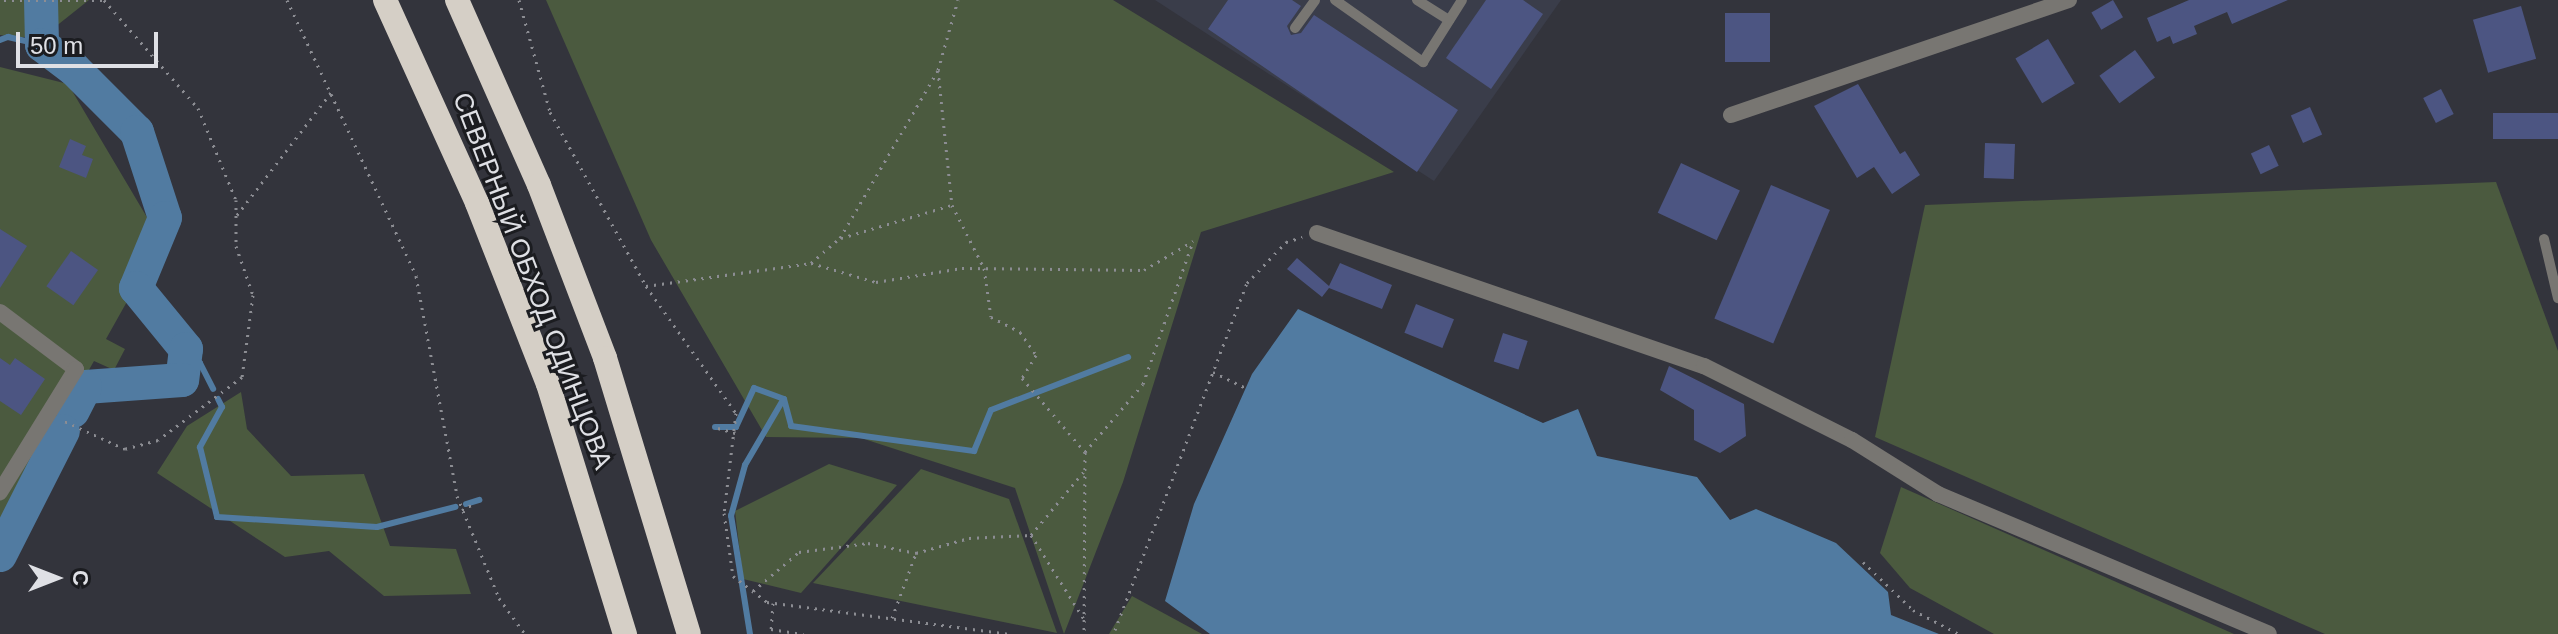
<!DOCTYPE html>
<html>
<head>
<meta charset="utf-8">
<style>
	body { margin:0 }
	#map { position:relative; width:2558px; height:634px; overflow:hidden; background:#33343c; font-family:Helvetica,sans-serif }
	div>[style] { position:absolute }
	.built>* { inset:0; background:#3a3d4a }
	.green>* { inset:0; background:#4b5a3f }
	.water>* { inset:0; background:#517ba1 }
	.stream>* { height:6px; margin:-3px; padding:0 3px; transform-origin:3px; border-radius:3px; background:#517ba1 }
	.river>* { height:34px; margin:-17px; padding:0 17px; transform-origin:17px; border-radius:17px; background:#517ba1 }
	.building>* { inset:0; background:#4c5582; transform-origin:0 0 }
	.path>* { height:3px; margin-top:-1.5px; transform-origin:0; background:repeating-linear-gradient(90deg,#8c8d93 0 2px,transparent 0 8px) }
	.lane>* { height:10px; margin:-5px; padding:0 5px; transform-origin:5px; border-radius:5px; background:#787672 }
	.street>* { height:16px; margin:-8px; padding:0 8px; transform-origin:8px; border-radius:8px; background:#787672 }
	.highway>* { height:24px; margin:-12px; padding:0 12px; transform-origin:12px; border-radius:12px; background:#d5cfc6 }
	span { translate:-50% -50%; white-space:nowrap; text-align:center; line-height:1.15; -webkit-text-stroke:6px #1b1c20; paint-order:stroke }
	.street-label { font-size:26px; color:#dfe0e5 }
	.north { position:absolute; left:16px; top:538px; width:80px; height:80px; -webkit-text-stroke:6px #1b1c20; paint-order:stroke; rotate:90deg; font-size:22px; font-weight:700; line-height:32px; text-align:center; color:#dfe0e5 }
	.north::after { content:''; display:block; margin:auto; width:28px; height:36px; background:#dfe0e5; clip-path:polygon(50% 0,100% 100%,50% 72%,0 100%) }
	.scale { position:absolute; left:16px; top:32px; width:142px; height:36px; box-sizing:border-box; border:4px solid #dfe0e5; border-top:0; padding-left:10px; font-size:24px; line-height:28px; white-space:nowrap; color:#dfe0e5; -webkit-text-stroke:6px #1b1c20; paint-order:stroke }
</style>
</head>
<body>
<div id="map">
	<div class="built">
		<div style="clip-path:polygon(1155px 0,1561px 0,1434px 181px)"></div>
	</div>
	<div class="green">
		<div style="clip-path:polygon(0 0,89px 0,50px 31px,20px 38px,0 35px)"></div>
		<div style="clip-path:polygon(546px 0,1113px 0,1394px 172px,1201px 232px,1123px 482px,1064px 634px,1015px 488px,861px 438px,766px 437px,651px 240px)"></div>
		<div style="clip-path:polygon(0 67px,68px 84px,161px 241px,106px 339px,125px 349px,114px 370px,94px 361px,0 527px)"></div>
		<div style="clip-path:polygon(2496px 182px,2558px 351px,2558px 634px,2325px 634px,1875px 437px,1925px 205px)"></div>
		<div style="clip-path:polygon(241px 392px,247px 429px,291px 476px,364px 474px,390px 546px,456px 549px,471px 594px,384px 596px,329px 551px,285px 557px,157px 473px,187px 426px)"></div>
		<div style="clip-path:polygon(829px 464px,897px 485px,801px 593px,743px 579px,735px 511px)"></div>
		<div style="clip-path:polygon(921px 469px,1009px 499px,1057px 633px,813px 583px)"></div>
		<div style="clip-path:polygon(1901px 487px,2234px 634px,1994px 634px,1910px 588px,1880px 553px)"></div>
		<div style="clip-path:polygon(1132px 596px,1202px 634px,1109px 634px)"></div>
	</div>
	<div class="water">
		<div style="clip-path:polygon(1298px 309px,1543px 423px,1578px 409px,1597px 456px,1697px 477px,1730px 520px,1756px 509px,1836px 543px,1888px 592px,1891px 615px,1939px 634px,1210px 634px,1165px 601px,1194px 504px,1252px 374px)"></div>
	</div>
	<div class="stream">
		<div style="left:0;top:40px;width:9px;rotate:-21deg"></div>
		<div style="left:8px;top:37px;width:35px;rotate:13deg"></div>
		<div style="left:184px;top:362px;width:16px;rotate:4deg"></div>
		<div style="left:200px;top:363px;width:29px;rotate:63deg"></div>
		<div style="left:218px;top:399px;width:9px;rotate:63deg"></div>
		<div style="left:222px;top:407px;width:46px;rotate:118.8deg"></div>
		<div style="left:200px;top:447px;width:72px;rotate:76.3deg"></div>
		<div style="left:217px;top:517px;width:160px;rotate:3.6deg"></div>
		<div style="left:377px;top:527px;width:81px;rotate:-14.4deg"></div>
		<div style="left:715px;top:427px;width:21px"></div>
		<div style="left:736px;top:427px;width:43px;rotate:-65.2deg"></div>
		<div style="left:754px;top:388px;width:32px;rotate:20deg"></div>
		<div style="left:784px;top:399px;width:28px;rotate:75deg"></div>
		<div style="left:791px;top:426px;width:185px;rotate:7.8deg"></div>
		<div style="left:974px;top:451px;width:44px;rotate:-67.5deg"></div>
		<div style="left:991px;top:410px;width:147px;rotate:-21.1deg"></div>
		<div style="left:466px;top:504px;width:14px;rotate:-17deg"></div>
		<div style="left:750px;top:634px;width:120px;rotate:-99.1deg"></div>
		<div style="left:731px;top:516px;width:53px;rotate:-74.6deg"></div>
		<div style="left:745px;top:465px;width:75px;rotate:-59.7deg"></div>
	</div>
	<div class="river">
		<div style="left:41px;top:0;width:45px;rotate:88.7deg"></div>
		<div style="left:42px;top:45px;width:40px;rotate:37deg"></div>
		<div style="left:74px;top:69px;width:89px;rotate:45deg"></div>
		<div style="left:137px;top:132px;width:90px;rotate:72deg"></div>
		<div style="left:165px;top:218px;width:76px;rotate:112.5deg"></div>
		<div style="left:136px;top:288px;width:79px;rotate:50.7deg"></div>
		<div style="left:186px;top:349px;width:31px;rotate:97deg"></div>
		<div style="left:182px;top:380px;width:97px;rotate:175.9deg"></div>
		<div style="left:85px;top:387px;width:27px;rotate:117deg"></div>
		<div style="left:0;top:555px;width:139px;rotate:-63.1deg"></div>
	</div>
	<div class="building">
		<div style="clip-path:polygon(1228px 0,1292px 0,1301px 6px,1287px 26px,1291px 35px,1301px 33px,1314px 15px,1458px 110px,1417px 172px,1208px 29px)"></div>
		<div style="clip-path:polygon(1486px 0,1523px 0,1543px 14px,1491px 89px,1446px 58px)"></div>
		<div style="left:2113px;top:0;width:20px;height:25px;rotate:60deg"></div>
		<div style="clip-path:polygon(2189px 0,2288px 0,2232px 24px,2227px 12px,2194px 26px,2197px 34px,2173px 44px,2170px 36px,2157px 42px,2147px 18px)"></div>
		<div style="left:2521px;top:6px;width:55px;height:50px;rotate:74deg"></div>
		<div style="left:1725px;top:13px;width:45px;height:49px"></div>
		<div style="left:2048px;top:39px;width:52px;height:38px;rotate:59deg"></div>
		<div style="left:2135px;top:50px;width:34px;height:44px;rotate:54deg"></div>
		<div style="clip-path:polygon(1858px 84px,1900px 154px,1905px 151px,1920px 175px,1892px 194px,1874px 167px,1857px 178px,1814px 106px)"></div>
		<div style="left:2441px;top:89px;width:28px;height:20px;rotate:63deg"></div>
		<div style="left:2310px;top:107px;width:30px;height:21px;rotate:66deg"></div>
		<div style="left:2558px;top:113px;width:26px;height:65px;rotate:90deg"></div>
		<div style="clip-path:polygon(70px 139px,86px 146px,82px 155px,93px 159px,86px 178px,59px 167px)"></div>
		<div style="left:1985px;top:143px;width:30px;height:35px;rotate:2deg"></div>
		<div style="left:2269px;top:145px;width:23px;height:20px;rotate:65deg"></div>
		<div style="left:1681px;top:163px;width:65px;height:55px;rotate:25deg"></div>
		<div style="left:1771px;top:185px;width:64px;height:145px;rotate:23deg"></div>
		<div style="clip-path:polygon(0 229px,27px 246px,0 288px)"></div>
		<div style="left:71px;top:251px;width:33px;height:43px;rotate:35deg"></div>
		<div style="clip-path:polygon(1297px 258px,1329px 286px,1340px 263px,1392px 285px,1382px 309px,1329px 288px,1322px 297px,1287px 269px)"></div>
		<div style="left:1416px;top:304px;width:41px;height:31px;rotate:22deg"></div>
		<div style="left:1503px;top:333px;width:26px;height:30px;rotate:18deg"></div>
		<div style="clip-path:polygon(0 358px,10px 365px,15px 358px,45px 379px,21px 415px,0 401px)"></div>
		<div style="clip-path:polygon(1669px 366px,1744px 404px,1746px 436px,1720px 453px,1694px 440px,1694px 410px,1660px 390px)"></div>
	</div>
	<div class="path">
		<div style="left:4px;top:0;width:100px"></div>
		<div style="left:104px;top:0;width:143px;rotate:49deg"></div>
		<div style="left:198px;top:108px;width:100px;rotate:67.6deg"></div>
		<div style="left:236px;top:200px;width:46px;rotate:90deg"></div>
		<div style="left:236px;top:246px;width:52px;rotate:70.9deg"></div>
		<div style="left:253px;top:295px;width:83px;rotate:97.6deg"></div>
		<div style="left:242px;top:377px;width:105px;rotate:143.1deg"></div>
		<div style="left:158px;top:440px;width:34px;rotate:165deg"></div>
		<div style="left:125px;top:449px;width:67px;rotate:-155.3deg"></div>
		<div style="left:287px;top:0;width:305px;rotate:64.9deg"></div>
		<div style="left:416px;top:276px;width:224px;rotate:79.4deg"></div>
		<div style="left:457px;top:496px;width:110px;rotate:67.6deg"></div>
		<div style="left:499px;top:598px;width:44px;rotate:54.2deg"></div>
		<div style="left:519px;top:0;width:116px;rotate:74.5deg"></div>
		<div style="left:550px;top:112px;width:199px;rotate:61.1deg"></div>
		<div style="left:646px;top:286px;width:167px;rotate:-7.9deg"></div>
		<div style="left:811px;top:263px;width:68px;rotate:16.3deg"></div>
		<div style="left:876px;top:282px;width:87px;rotate:-9.2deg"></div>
		<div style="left:962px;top:268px;width:182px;rotate:0.6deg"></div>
		<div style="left:1144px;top:270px;width:57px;rotate:-30.6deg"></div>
		<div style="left:938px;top:70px;width:136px;rotate:84.1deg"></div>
		<div style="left:952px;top:205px;width:71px;rotate:63.1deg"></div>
		<div style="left:984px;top:268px;width:49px;rotate:81.9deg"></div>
		<div style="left:991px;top:317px;width:33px;rotate:27deg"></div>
		<div style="left:1020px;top:332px;width:28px;rotate:55deg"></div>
		<div style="left:1036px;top:355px;width:27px;rotate:121deg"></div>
		<div style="left:1022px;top:378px;width:97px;rotate:49.6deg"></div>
		<div style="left:1085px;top:452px;width:182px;rotate:90.3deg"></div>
		<div style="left:237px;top:215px;width:156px;rotate:-52.5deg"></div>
		<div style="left:841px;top:238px;width:116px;rotate:-16.6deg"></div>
		<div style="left:811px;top:263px;width:38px;rotate:-41deg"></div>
		<div style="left:840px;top:238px;width:194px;rotate:-59.7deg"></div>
		<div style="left:938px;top:70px;width:73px;rotate:-74.1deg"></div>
		<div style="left:646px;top:286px;width:156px;rotate:54.7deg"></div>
		<div style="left:736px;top:413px;width:101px;rotate:96.8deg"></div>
		<div style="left:724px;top:513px;width:64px;rotate:81.9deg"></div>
		<div style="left:733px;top:576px;width:43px;rotate:37.4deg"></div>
		<div style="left:767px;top:602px;width:245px;rotate:7.5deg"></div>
		<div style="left:1213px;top:372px;width:37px;rotate:26deg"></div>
		<div style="left:718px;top:428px;width:18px;rotate:16deg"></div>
		<div style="left:1085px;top:452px;width:89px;rotate:-49.5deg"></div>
		<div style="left:1143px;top:384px;width:151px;rotate:-70.7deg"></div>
		<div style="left:462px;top:510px;width:15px;rotate:-28deg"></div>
		<div style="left:1031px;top:535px;width:85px;rotate:-50.3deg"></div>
		<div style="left:1863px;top:562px;width:69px;rotate:43.8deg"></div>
		<div style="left:1913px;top:610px;width:52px;rotate:27.6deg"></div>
		<div style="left:753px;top:591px;width:60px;rotate:-40.3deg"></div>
		<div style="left:799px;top:552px;width:70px;rotate:-7.4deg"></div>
		<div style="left:868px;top:543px;width:49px;rotate:11.8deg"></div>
		<div style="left:773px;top:603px;width:26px;rotate:94deg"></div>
		<div style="left:771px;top:629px;width:33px;rotate:9deg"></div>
		<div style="left:892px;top:618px;width:69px;rotate:-69.7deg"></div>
		<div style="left:916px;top:553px;width:55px;rotate:-15.8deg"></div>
		<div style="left:969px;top:538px;width:62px;rotate:-2.8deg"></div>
		<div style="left:1031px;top:535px;width:99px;rotate:57.8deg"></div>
		<div style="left:1115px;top:630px;width:371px;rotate:-69.2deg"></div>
		<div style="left:1247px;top:283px;width:57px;rotate:-46.4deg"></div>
		<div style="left:1286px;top:242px;width:17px;rotate:-17deg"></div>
	</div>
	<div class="lane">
		<div style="left:1335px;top:0;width:108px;rotate:35.2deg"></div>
		<div style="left:1423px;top:62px;width:73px;rotate:-57.8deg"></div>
		<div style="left:1417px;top:0;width:38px;rotate:32deg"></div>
		<div style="left:1295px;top:28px;width:34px;rotate:-54deg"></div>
		<div style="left:2544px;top:239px;width:61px;rotate:76.7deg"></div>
	</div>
	<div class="street">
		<div style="left:1731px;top:115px;width:357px;rotate:-18.8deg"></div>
		<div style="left:1317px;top:233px;width:409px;rotate:19deg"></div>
		<div style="left:1704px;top:366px;width:165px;rotate:26.6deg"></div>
		<div style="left:1852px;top:440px;width:102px;rotate:32.1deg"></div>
		<div style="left:1938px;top:494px;width:359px;rotate:22.9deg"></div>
		<div style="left:0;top:312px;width:95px;rotate:36.9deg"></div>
		<div style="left:76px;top:369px;width:145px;rotate:121.7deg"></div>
	</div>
	<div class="highway">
		<div style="left:385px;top:0;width:223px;rotate:65.6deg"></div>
		<div style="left:477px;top:203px;width:194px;rotate:68.6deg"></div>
		<div style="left:548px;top:384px;width:262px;rotate:72.9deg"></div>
		<div style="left:457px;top:0;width:202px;rotate:66.1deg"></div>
		<div style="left:539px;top:185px;width:185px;rotate:69.1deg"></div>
		<div style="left:605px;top:358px;width:288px;rotate:73.1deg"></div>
	</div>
	<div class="street-label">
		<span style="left:532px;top:281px;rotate:69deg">СЕВЕРНЫЙ ОБХОД ОДИНЦОВА</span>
	</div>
	<div class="north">С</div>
	<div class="scale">50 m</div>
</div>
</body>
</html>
